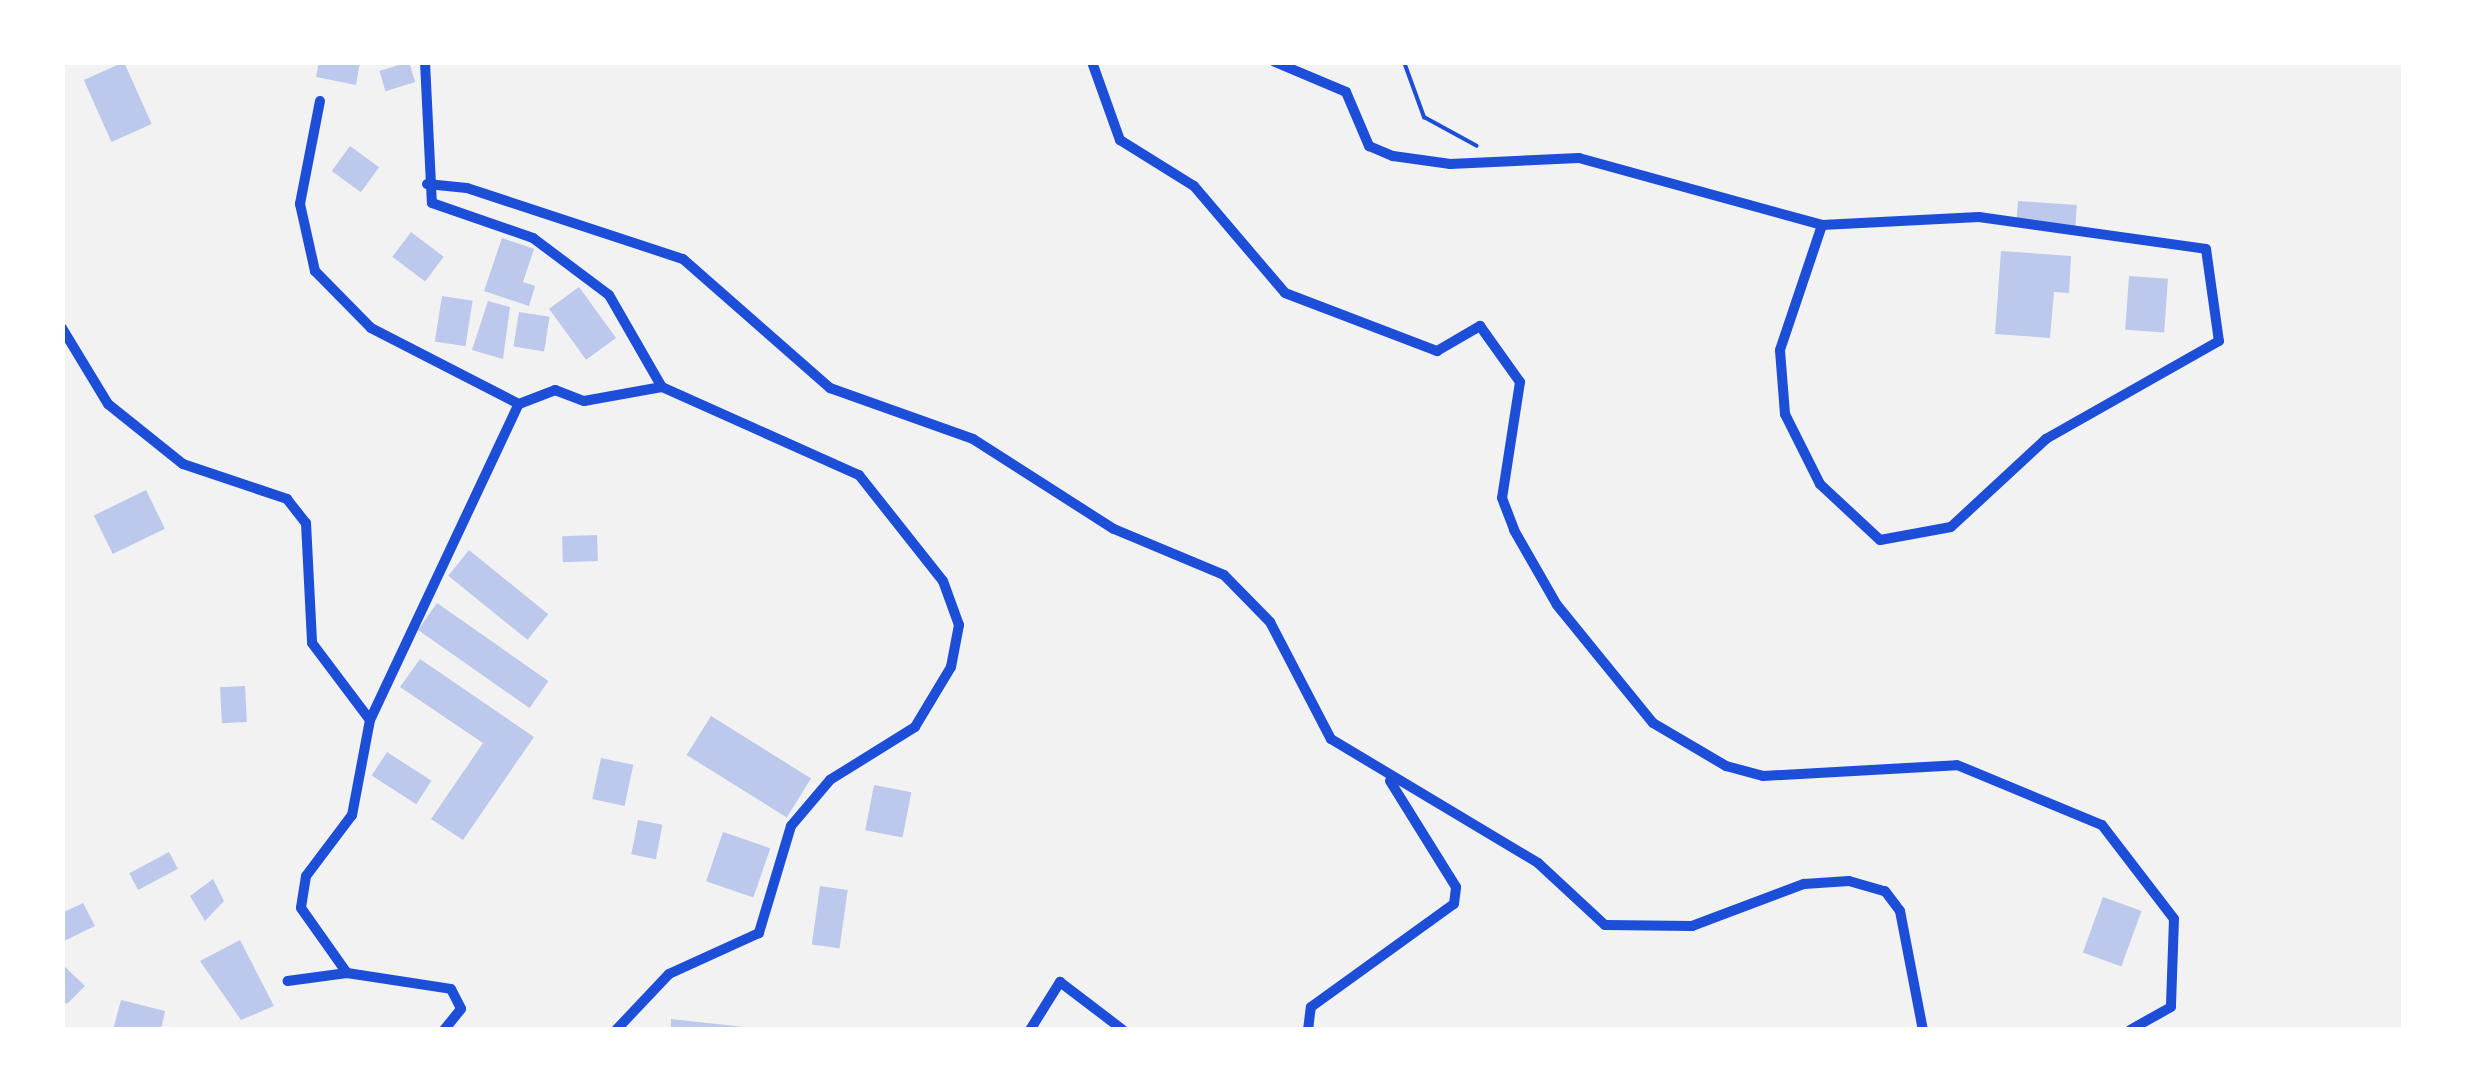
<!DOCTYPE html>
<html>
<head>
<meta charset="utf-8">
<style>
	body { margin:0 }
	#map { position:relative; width:2466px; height:1092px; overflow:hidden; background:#f2f2f2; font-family:Arial,sans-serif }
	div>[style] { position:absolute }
	.building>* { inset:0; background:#bdc9ec; transform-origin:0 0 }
	.path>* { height:4px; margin:-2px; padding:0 2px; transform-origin:2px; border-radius:2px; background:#1d4ed8 }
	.minor>* { height:10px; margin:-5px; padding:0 5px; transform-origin:5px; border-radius:5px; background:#1d4ed8 }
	span { translate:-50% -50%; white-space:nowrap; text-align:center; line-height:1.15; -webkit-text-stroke:8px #fff; paint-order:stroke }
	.frame { position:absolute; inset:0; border:65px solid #fff; pointer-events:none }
</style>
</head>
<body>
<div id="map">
	<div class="building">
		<div style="left:124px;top:62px;width:68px;height:44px;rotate:66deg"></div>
		<div style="clip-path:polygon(319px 62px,360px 62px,356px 85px,316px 77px)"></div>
		<div style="left:409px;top:62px;width:21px;height:31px;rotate:73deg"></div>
		<div style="left:350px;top:146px;width:36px;height:31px;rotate:36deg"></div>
		<div style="left:2018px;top:201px;width:59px;height:25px;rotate:4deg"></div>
		<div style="left:411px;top:232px;width:41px;height:31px;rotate:37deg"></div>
		<div style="clip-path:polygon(502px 238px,534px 249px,523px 282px,535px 286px,529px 306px,484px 291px)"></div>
		<div style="clip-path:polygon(2001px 251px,2071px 256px,2069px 293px,2054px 292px,2050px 338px,1995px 334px)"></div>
		<div style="left:2129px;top:276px;width:39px;height:54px;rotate:4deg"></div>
		<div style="left:579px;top:287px;width:63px;height:37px;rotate:54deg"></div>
		<div style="left:442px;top:296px;width:31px;height:46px;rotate:9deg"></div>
		<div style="clip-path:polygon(488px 301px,510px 307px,503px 359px,472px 350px)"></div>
		<div style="left:519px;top:312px;width:31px;height:35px;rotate:9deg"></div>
		<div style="left:146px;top:490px;width:43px;height:58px;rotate:64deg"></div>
		<div style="left:597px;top:535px;width:26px;height:35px;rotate:88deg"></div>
		<div style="left:469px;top:550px;width:102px;height:33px;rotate:39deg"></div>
		<div style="left:437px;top:603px;width:136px;height:33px;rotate:35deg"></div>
		<div style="clip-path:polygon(420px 659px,534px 737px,463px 840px,431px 819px,483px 743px,400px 687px)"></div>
		<div style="left:245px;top:686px;width:36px;height:25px;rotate:87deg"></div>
		<div style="left:711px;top:716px;width:118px;height:46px;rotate:32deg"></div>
		<div style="left:387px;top:752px;width:53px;height:28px;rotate:33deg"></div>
		<div style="left:601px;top:758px;width:33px;height:42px;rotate:12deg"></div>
		<div style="left:874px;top:785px;width:38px;height:46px;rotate:11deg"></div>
		<div style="left:638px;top:820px;width:25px;height:35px;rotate:11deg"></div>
		<div style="left:723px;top:832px;width:50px;height:52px;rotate:19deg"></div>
		<div style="left:169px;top:852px;width:19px;height:45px;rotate:62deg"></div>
		<div style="clip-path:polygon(213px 879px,224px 901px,205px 921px,190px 896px)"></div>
		<div style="left:820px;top:886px;width:28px;height:59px;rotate:8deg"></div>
		<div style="left:2103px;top:897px;width:41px;height:59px;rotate:20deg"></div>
		<div style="clip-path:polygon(83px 903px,95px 926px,62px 942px,62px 913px)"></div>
		<div style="clip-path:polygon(240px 940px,274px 1006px,241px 1020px,200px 961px)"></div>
		<div style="clip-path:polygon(62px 964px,85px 986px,67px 1004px,62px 1000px)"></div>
		<div style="clip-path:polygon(121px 1000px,165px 1011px,161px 1030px,113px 1030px)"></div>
		<div style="clip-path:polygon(671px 1019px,744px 1027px,744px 1030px,671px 1030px)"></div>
	</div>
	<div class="path">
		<div style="left:1404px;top:62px;width:59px;rotate:70deg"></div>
		<div style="left:1424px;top:117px;width:60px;rotate:28.7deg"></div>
	</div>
	<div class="minor">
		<div style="left:425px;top:62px;width:141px;rotate:87.2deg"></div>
		<div style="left:432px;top:203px;width:107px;rotate:19.1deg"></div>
		<div style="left:533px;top:238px;width:95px;rotate:36.9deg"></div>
		<div style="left:609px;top:295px;width:106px;rotate:60.1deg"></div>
		<div style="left:662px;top:387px;width:216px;rotate:24.1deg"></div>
		<div style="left:859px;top:475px;width:135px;rotate:51.6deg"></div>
		<div style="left:943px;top:581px;width:47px;rotate:70deg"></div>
		<div style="left:959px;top:625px;width:43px;rotate:100.8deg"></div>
		<div style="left:951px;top:667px;width:70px;rotate:121deg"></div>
		<div style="left:915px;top:727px;width:100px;rotate:148.1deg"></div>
		<div style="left:830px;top:780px;width:60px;rotate:130.3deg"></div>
		<div style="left:791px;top:826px;width:112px;rotate:106.7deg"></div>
		<div style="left:759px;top:933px;width:99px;rotate:155.5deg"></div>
		<div style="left:669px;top:974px;width:77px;rotate:133.4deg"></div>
		<div style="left:1092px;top:62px;width:83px;rotate:70.3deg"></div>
		<div style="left:1120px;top:140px;width:87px;rotate:31.9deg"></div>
		<div style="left:1194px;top:186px;width:140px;rotate:49.6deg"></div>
		<div style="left:1285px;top:293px;width:163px;rotate:20.9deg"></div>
		<div style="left:1437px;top:351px;width:50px;rotate:-30.2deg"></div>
		<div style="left:1480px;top:326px;width:69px;rotate:54.5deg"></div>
		<div style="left:1520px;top:382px;width:117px;rotate:98.8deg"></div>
		<div style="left:1502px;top:498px;width:34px;rotate:69deg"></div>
		<div style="left:1514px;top:530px;width:86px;rotate:60.2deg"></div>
		<div style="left:1557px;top:605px;width:152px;rotate:50.9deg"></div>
		<div style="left:1653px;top:723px;width:85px;rotate:30.5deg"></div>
		<div style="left:1726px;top:766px;width:38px;rotate:15deg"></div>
		<div style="left:1763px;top:776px;width:194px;rotate:-3.2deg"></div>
		<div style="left:1957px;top:765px;width:157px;rotate:22.5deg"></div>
		<div style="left:2102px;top:825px;width:118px;rotate:52.5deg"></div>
		<div style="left:2174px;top:919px;width:88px;rotate:92deg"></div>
		<div style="left:2171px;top:1007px;width:47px;rotate:150.7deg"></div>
		<div style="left:1275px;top:62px;width:77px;rotate:22.9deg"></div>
		<div style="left:1346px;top:92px;width:59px;rotate:66.9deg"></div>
		<div style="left:1369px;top:146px;width:26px;rotate:23deg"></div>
		<div style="left:1393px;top:156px;width:58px;rotate:8deg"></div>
		<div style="left:1450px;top:164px;width:129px;rotate:-2.7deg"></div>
		<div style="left:1579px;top:158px;width:252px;rotate:15.4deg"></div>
		<div style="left:1822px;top:225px;width:157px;rotate:-2.9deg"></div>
		<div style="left:1979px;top:217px;width:229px;rotate:8deg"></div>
		<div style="left:2206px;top:249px;width:93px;rotate:82deg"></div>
		<div style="left:2219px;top:341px;width:199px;rotate:150.5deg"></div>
		<div style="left:2046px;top:439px;width:129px;rotate:137.2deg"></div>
		<div style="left:1951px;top:527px;width:72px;rotate:169.6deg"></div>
		<div style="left:1880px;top:540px;width:82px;rotate:-137deg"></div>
		<div style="left:1820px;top:484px;width:78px;rotate:-116.6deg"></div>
		<div style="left:1785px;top:414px;width:64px;rotate:-94.5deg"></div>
		<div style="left:1780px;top:350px;width:132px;rotate:-71.4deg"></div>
		<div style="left:320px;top:101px;width:105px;rotate:101deg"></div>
		<div style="left:300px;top:204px;width:69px;rotate:77.4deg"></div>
		<div style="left:315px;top:271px;width:80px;rotate:45.5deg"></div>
		<div style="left:371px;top:328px;width:166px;rotate:27.2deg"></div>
		<div style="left:427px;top:184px;width:40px;rotate:5.7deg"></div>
		<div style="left:467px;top:188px;width:227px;rotate:18.2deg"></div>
		<div style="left:683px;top:259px;width:196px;rotate:41.3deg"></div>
		<div style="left:830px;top:388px;width:152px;rotate:19.6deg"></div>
		<div style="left:973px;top:439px;width:167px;rotate:32.6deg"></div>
		<div style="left:1114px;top:529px;width:119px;rotate:22.7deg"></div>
		<div style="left:1224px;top:575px;width:66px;rotate:45.6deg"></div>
		<div style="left:1270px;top:622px;width:132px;rotate:62.5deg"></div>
		<div style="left:1331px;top:739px;width:241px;rotate:30.9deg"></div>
		<div style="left:1538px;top:863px;width:91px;rotate:42.8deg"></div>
		<div style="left:1605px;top:925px;width:87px;rotate:0.7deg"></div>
		<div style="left:1692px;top:926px;width:120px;rotate:-20.6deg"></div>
		<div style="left:1804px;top:884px;width:45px;rotate:-3.8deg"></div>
		<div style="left:1849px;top:881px;width:37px;rotate:16deg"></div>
		<div style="left:1885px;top:891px;width:25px;rotate:53deg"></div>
		<div style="left:1900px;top:911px;width:121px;rotate:79.1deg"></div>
		<div style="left:62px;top:328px;width:89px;rotate:58.8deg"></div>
		<div style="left:108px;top:404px;width:96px;rotate:38.7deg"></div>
		<div style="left:183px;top:464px;width:110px;rotate:18.6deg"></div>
		<div style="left:287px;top:499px;width:31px;rotate:52deg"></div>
		<div style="left:306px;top:523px;width:120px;rotate:87.1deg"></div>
		<div style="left:312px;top:643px;width:96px;rotate:53deg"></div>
		<div style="left:370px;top:720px;width:97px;rotate:100.7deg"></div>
		<div style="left:352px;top:815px;width:76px;rotate:127deg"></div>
		<div style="left:306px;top:876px;width:32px;rotate:99deg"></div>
		<div style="left:301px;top:908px;width:80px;rotate:54.7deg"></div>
		<div style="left:347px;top:973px;width:60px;rotate:172.3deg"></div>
		<div style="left:370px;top:720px;width:349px;rotate:-64.8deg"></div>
		<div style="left:519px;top:404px;width:39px;rotate:-21deg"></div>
		<div style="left:555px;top:390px;width:31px;rotate:21deg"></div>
		<div style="left:584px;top:401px;width:79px;rotate:-10.2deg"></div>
		<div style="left:347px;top:973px;width:105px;rotate:8.7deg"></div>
		<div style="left:451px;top:989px;width:22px;rotate:63deg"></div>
		<div style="left:461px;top:1009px;width:27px;rotate:129deg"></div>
		<div style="left:1030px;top:1030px;width:57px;rotate:-58deg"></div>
		<div style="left:1060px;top:982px;width:79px;rotate:37.3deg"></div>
		<div style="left:1308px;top:1030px;width:23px;rotate:-83deg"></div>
		<div style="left:1311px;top:1007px;width:176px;rotate:-35.8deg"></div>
		<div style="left:1454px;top:904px;width:17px;rotate:-83deg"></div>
		<div style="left:1456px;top:887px;width:125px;rotate:-121.9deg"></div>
	</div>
	<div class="frame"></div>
</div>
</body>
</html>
